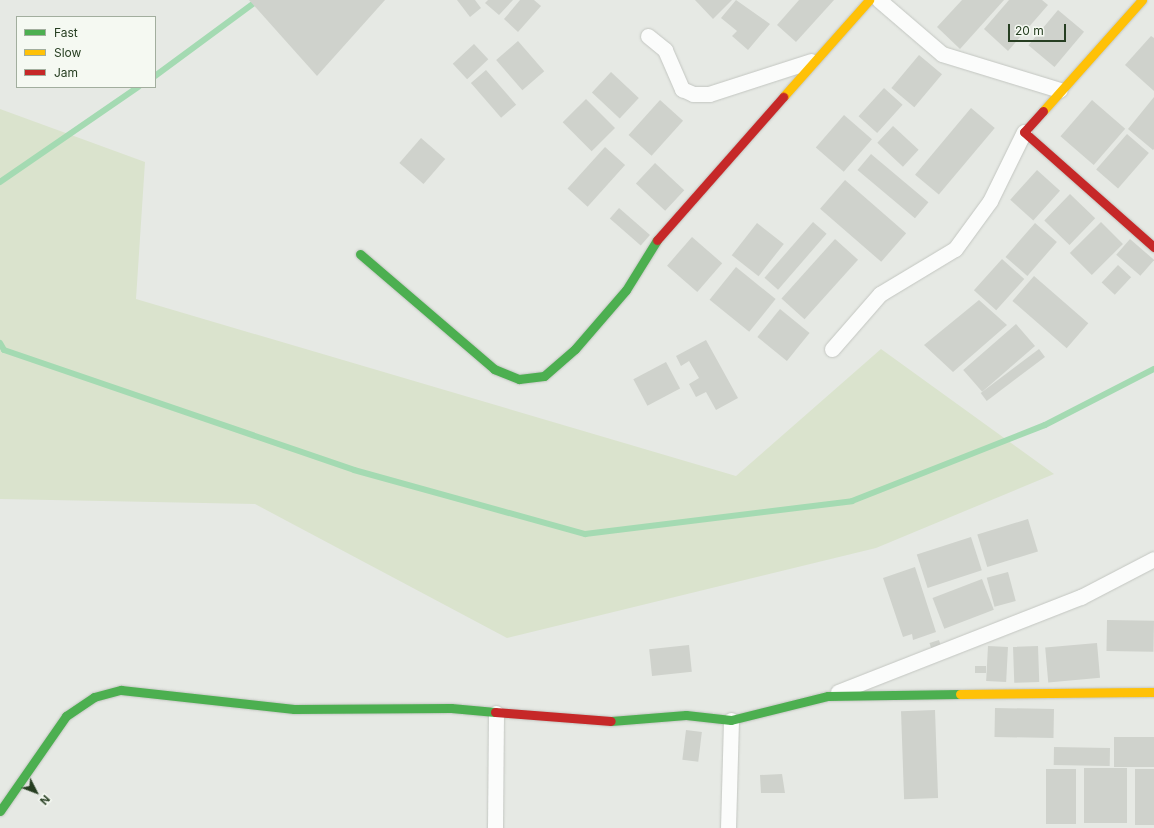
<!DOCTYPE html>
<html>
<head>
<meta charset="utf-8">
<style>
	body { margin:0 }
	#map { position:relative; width:1154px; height:828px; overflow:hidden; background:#e6e9e4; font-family:Inter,sans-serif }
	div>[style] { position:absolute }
	.green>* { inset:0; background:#dae3cd }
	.stream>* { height:6px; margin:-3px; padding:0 3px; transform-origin:3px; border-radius:3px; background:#a4dab2 }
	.building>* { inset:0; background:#cfd2cc; transform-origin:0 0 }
	.roads { filter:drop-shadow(0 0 1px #c3c6c1) drop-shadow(0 0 1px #c3c6c1) }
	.street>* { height:15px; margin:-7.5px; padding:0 7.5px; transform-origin:7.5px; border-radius:7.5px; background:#fbfcfb }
	.fast>* { height:9px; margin:-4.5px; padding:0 4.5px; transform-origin:4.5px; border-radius:4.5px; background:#4caf50 }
	.slow>* { height:9px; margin:-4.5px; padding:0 4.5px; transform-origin:4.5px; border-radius:4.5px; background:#ffc107 }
	.jam>* { height:9px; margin:-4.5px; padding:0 4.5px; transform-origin:4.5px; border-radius:4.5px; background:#c62828 }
	span { translate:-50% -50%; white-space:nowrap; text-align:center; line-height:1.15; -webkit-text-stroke:3.5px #f5f9f2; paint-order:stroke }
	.legend { position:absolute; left:16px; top:16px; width:140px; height:72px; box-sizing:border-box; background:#f5f9f2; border:1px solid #a2ae9e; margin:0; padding:5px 7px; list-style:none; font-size:12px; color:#263e21 }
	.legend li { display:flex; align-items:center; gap:8px; height:20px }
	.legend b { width:20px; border:1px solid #a2ae9e }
	.north { position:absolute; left:16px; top:772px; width:40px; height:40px; -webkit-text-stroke:3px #f5f9f2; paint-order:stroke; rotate:132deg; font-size:11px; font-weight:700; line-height:16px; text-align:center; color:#263e21 }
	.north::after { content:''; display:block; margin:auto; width:14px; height:18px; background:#263e21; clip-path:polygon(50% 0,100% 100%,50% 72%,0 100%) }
	.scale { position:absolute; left:1008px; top:24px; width:58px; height:18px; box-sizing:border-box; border:2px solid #263e21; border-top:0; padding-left:5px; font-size:12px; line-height:14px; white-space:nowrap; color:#263e21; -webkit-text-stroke:3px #f5f9f2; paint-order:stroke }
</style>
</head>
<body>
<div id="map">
	<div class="green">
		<div style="clip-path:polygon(0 109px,145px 162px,136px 299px,736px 476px,881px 349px,1054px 474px,876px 548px,507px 638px,255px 504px,0 499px)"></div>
	</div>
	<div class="stream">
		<div style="left:155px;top:76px;width:128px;rotate:-36.4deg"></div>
		<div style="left:0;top:182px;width:168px;rotate:-34.5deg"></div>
		<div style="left:0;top:343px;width:8px;rotate:60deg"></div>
		<div style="left:4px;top:350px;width:370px;rotate:18.9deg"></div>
		<div style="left:354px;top:470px;width:240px;rotate:15.5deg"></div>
		<div style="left:585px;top:534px;width:269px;rotate:-7deg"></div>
		<div style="left:852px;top:501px;width:207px;rotate:-21.5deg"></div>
		<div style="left:1045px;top:425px;width:123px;rotate:-27.2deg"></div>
	</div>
	<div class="building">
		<div style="clip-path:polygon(249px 0,385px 0,317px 76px)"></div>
		<div style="clip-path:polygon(457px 0,475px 0,481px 8px,470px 17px)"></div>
		<div style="clip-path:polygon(488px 0,513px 0,499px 15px,485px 3px)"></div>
		<div style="clip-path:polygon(520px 0,534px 0,541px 6px,518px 32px,504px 19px)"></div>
		<div style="clip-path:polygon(695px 0,732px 0,713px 19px)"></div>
		<div style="clip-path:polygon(736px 0,770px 24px,748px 50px,732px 36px,737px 31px,721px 18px)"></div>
		<div style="clip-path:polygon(799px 0,834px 0,796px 42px,777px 25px)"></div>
		<div style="clip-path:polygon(962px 0,1004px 0,960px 49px,937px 27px)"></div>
		<div style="clip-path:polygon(1009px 0,1042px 0,1048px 5px,1008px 51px,984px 29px)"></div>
		<div style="left:1058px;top:10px;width:34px;height:46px;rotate:40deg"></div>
		<div style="clip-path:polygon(1151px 36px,1154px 38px,1154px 91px,1125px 65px)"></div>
		<div style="left:518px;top:41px;width:40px;height:29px;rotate:49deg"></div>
		<div style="left:474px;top:44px;width:21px;height:29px;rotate:47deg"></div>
		<div style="left:919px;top:55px;width:30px;height:43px;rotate:40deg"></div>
		<div style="left:486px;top:70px;width:46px;height:20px;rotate:49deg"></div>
		<div style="left:611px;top:72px;width:38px;height:28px;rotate:43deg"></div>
		<div style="left:884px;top:88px;width:25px;height:38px;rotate:42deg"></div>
		<div style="clip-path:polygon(1154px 97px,1154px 149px,1153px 150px,1128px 129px)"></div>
		<div style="left:586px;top:99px;width:41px;height:33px;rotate:45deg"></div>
		<div style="left:660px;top:100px;width:31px;height:47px;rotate:42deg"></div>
		<div style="left:1092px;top:100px;width:44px;height:48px;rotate:41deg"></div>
		<div style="left:971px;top:108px;width:31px;height:87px;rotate:40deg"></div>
		<div style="left:844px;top:115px;width:37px;height:43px;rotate:41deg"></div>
		<div style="left:893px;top:126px;width:35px;height:23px;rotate:43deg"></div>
		<div style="left:1127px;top:134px;width:29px;height:47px;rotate:41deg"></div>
		<div style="left:421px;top:138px;width:32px;height:33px;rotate:41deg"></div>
		<div style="left:605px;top:147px;width:27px;height:56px;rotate:42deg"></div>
		<div style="left:871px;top:154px;width:75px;height:21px;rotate:40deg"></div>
		<div style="left:655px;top:163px;width:40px;height:28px;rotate:43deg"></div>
		<div style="left:1037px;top:170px;width:31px;height:40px;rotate:42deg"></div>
		<div style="left:845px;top:180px;width:81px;height:38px;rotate:41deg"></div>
		<div style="left:1070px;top:194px;width:35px;height:37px;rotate:44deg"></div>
		<div style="left:619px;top:208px;width:41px;height:14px;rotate:41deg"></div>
		<div style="left:813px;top:222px;width:18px;height:74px;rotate:41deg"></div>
		<div style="left:1101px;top:222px;width:31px;height:44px;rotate:45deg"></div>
		<div style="left:757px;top:223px;width:34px;height:41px;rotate:38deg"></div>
		<div style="left:1035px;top:223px;width:29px;height:45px;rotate:41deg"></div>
		<div style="left:692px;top:237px;width:40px;height:38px;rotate:41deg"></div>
		<div style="left:835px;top:239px;width:31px;height:80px;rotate:42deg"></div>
		<div style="left:1130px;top:239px;width:32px;height:21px;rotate:41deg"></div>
		<div style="left:1002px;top:259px;width:30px;height:42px;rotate:42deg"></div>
		<div style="left:1118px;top:265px;width:18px;height:24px;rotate:43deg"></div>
		<div style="left:736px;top:267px;width:51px;height:42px;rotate:39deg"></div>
		<div style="left:1034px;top:276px;width:72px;height:33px;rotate:41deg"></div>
		<div style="clip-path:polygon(979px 300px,1007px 325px,953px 372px,924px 345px)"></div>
		<div style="left:780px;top:309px;width:38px;height:36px;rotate:39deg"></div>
		<div style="left:1016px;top:324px;width:29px;height:70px;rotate:49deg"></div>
		<div style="clip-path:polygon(706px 340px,738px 398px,716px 410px,706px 392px,696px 397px,689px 384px,699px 378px,689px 361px,681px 366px,676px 356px)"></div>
		<div style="left:1039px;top:349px;width:10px;height:73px;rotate:53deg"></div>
		<div style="left:666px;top:362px;width:30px;height:37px;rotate:62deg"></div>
		<div style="left:1028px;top:519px;width:34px;height:53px;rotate:73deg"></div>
		<div style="left:971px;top:537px;width:35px;height:57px;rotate:72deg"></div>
		<div style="clip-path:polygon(915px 567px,936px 632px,913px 640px,912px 634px,903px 637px,883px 578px)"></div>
		<div style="left:1008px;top:572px;width:30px;height:22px;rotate:75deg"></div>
		<div style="left:982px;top:579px;width:33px;height:53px;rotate:69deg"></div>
		<div style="left:1107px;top:620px;width:47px;height:31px;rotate:1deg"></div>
		<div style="left:939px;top:640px;width:9px;height:10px;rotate:72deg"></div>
		<div style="left:1097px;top:643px;width:35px;height:52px;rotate:85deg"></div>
		<div style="left:689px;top:645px;width:27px;height:40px;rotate:84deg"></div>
		<div style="left:988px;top:646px;width:20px;height:35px;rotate:3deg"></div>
		<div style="left:1038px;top:646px;width:36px;height:25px;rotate:88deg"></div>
		<div style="left:975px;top:666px;width:11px;height:7px"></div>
		<div style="left:995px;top:708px;width:59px;height:29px;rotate:1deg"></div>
		<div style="left:935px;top:710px;width:88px;height:34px;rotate:88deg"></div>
		<div style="left:686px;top:730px;width:16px;height:30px;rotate:7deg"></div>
		<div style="left:1114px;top:737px;width:40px;height:30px"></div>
		<div style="left:1054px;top:747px;width:56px;height:18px;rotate:1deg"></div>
		<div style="left:1084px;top:768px;width:43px;height:55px"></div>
		<div style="left:1076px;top:769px;width:55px;height:30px;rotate:90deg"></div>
		<div style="left:1135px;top:769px;width:19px;height:56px"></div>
		<div style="clip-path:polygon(782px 774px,785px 793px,761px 793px,760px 775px)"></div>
	</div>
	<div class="roads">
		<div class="street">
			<div style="left:879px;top:0;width:83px;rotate:40.6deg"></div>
			<div style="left:942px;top:54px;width:123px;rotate:17deg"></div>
			<div style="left:648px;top:36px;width:22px;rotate:39deg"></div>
			<div style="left:665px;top:50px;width:43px;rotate:66.4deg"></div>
			<div style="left:682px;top:89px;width:12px;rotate:24deg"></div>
			<div style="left:693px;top:94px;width:16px"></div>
			<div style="left:709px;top:94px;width:107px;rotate:-17.9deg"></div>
			<div style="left:832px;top:349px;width:73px;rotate:-48.9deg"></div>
			<div style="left:880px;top:294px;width:87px;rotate:-31deg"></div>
			<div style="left:955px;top:249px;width:59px;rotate:-53.9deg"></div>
			<div style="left:990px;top:201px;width:77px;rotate:-63.8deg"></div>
			<div style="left:838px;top:692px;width:261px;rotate:-21.4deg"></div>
			<div style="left:1081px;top:597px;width:82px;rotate:-27.5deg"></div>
			<div style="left:495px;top:828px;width:115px;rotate:-89.5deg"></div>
			<div style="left:728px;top:828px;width:108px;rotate:-88.4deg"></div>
		</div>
		<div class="fast">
			<div style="left:360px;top:254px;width:177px;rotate:40.6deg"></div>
			<div style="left:494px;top:369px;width:27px;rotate:22deg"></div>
			<div style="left:519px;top:379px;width:25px;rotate:-7deg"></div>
			<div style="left:544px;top:376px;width:41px;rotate:-41.1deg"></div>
			<div style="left:575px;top:349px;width:78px;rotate:-49.2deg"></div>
			<div style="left:626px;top:290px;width:59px;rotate:-58.2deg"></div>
			<div style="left:611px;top:721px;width:75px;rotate:-4.6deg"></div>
			<div style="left:686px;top:715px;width:45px;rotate:6.3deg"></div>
			<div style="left:731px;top:720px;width:100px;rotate:-13.9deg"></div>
			<div style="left:828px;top:696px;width:132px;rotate:-0.9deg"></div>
			<div style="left:0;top:811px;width:116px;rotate:-55.2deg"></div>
			<div style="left:66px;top:716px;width:34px;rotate:-34deg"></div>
			<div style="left:94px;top:697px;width:28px;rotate:-15deg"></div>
			<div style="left:121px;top:690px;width:174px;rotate:6.3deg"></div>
			<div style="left:294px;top:709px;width:157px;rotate:-0.4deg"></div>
			<div style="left:451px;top:708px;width:44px;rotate:5.2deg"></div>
		</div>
		<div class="slow">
			<div style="left:783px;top:97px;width:130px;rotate:-48.4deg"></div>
			<div style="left:1043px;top:111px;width:149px;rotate:-48.3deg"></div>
			<div style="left:960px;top:694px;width:194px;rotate:-0.6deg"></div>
		</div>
		<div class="jam">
			<div style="left:1043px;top:111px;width:28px;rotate:132deg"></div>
			<div style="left:1024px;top:132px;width:174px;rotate:41.5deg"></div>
			<div style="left:657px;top:240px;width:191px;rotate:-48.6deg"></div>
			<div style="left:495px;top:712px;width:116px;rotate:4.4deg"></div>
		</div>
	</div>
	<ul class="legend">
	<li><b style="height:5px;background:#4caf50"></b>Fast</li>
	<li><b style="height:5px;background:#ffc107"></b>Slow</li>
	<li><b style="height:5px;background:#c62828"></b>Jam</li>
	</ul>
	<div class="north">N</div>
	<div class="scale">20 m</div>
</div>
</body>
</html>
